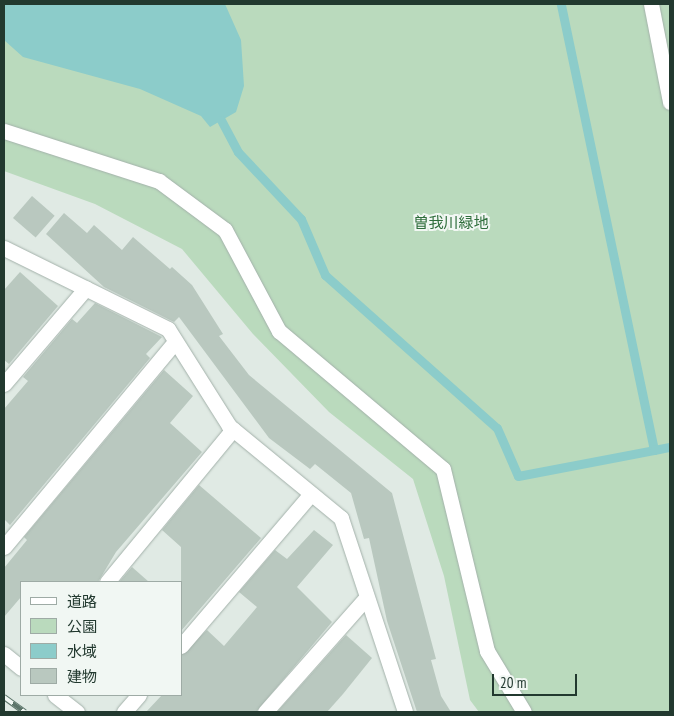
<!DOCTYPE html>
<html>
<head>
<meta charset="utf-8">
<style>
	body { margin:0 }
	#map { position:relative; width:674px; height:716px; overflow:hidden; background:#e0eae4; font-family:"PT Sans Narrow","Noto Sans JP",sans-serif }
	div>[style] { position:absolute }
	.green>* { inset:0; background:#badabd }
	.water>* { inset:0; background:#8cccca }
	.stream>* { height:9px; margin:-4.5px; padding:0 4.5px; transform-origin:4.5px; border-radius:4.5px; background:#8cccca }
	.building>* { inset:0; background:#b9c8bf; transform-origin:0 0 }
	.roads { filter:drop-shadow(0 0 1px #a3b1aa) drop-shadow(0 0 1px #a3b1aa) }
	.lane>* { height:15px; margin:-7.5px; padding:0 7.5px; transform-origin:7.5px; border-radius:7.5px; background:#fff }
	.street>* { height:15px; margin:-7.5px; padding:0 7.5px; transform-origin:7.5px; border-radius:7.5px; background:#fff }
	.rail>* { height:5.5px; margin-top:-2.75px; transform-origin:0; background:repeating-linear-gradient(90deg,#f1f7f3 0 11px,#5c756a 0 22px); box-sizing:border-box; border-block:1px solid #5c756a }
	span { translate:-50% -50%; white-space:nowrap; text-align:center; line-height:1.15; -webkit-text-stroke:4px #f1f7f3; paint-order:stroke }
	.park-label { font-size:15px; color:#2f6e3c }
	.frame { position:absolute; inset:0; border:5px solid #22392f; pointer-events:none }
	.legend { position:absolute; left:20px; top:581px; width:162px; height:115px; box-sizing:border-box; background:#f1f7f3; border:1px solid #9eaba5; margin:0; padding:6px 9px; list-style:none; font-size:15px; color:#22392f }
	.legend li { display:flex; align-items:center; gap:10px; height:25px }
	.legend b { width:25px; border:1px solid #9eaba5 }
	.scale { position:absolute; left:492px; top:674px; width:85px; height:22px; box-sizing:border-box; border:2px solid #22392f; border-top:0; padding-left:6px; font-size:15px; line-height:18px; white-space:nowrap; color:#22392f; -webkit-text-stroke:4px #f1f7f3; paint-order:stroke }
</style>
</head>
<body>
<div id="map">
	<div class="green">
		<div style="clip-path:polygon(4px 4px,670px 4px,670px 712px,479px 712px,470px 700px,444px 576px,413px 479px,329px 412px,253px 334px,182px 249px,95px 204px,4px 171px)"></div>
	</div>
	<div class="water">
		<div style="clip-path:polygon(4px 4px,225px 4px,241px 40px,244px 86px,236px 112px,210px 127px,201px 116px,140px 89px,23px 57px,4px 40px)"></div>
	</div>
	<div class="stream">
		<div style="left:221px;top:120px;width:36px;rotate:62deg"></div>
		<div style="left:238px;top:152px;width:92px;rotate:46.8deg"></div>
		<div style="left:301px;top:219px;width:61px;rotate:66.8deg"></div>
		<div style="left:325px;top:275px;width:230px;rotate:41.7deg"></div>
		<div style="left:497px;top:428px;width:52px;rotate:66.4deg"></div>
		<div style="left:518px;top:476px;width:138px;rotate:-10.8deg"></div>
		<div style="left:654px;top:450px;width:456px;rotate:-101.8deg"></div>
		<div style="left:654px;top:450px;width:16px;rotate:-11deg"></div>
	</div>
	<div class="building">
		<div style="left:32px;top:196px;width:30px;height:29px;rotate:41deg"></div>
		<div style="clip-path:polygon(64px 213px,87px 233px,94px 225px,122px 250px,133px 237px,170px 269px,172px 267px,192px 285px,223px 334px,219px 336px,249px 375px,392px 493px,436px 659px,431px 660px,441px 696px,451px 712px,417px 712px,387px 621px,369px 538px,364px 539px,351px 493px,315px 464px,310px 469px,269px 438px,179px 317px,174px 322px,104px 287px,46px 234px)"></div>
		<div style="clip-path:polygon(20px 272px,58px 306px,9px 364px,4px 360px,4px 290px)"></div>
		<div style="clip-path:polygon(95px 303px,162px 337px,146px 354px,150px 358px,10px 525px,4px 519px,4px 409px,28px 381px,23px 377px,72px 319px,77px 323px)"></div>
		<div style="clip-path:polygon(164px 370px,193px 396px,170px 423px,202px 452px,116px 552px,98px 582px,21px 582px,21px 597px,4px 617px,4px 568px,27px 540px,24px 537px)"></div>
		<div style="clip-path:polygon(199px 485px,261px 538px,181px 631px,181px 547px,162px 530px)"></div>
		<div style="clip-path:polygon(314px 530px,333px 545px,297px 587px,332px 622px,256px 712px,146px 712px,162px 695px,181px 695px,181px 655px,207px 630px,224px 646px,257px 607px,239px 592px,275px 550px,287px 559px)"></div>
		<div style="clip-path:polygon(132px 567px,149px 582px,119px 582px)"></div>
		<div style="clip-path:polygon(346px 635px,372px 658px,343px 694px,327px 712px,277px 712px)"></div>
	</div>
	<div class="roads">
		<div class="lane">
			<div style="left:651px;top:4px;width:100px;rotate:79deg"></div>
			<div style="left:4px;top:131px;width:163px;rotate:17.9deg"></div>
			<div style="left:159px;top:181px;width:82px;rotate:36.6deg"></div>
			<div style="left:225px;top:230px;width:115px;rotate:61.9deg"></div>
			<div style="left:279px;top:331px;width:214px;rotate:40.1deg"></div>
			<div style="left:443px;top:469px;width:187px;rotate:76.4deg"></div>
			<div style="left:487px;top:651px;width:71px;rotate:58.8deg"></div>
		</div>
		<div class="street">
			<div style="left:4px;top:248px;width:183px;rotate:26.3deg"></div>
			<div style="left:168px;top:329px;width:115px;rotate:57.8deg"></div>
			<div style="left:229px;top:426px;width:145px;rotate:39.4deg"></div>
			<div style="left:341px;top:518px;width:204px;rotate:71.7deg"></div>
			<div style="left:4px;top:384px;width:126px;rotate:-49.5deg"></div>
			<div style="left:4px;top:547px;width:267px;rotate:-50.2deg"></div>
			<div style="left:107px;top:582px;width:198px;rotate:-50.5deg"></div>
			<div style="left:181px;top:646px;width:200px;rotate:-49.5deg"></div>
			<div style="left:4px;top:654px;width:22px;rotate:39deg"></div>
			<div style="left:55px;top:695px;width:28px;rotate:38deg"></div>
			<div style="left:124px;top:712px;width:23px;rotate:-49deg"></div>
			<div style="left:265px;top:712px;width:151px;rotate:-48.5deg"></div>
		</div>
	</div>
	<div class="rail">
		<div style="left:4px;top:697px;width:26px;rotate:36deg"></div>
	</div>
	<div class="park-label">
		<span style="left:451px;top:223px">曽我川緑地</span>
	</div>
	<div class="frame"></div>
	<ul class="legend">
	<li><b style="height:6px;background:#fff"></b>道路</li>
	<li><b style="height:14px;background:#badabd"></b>公園</li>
	<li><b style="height:14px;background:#8cccca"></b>水域</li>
	<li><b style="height:14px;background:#b9c8bf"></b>建物</li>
	</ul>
	<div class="scale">20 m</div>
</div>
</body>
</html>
